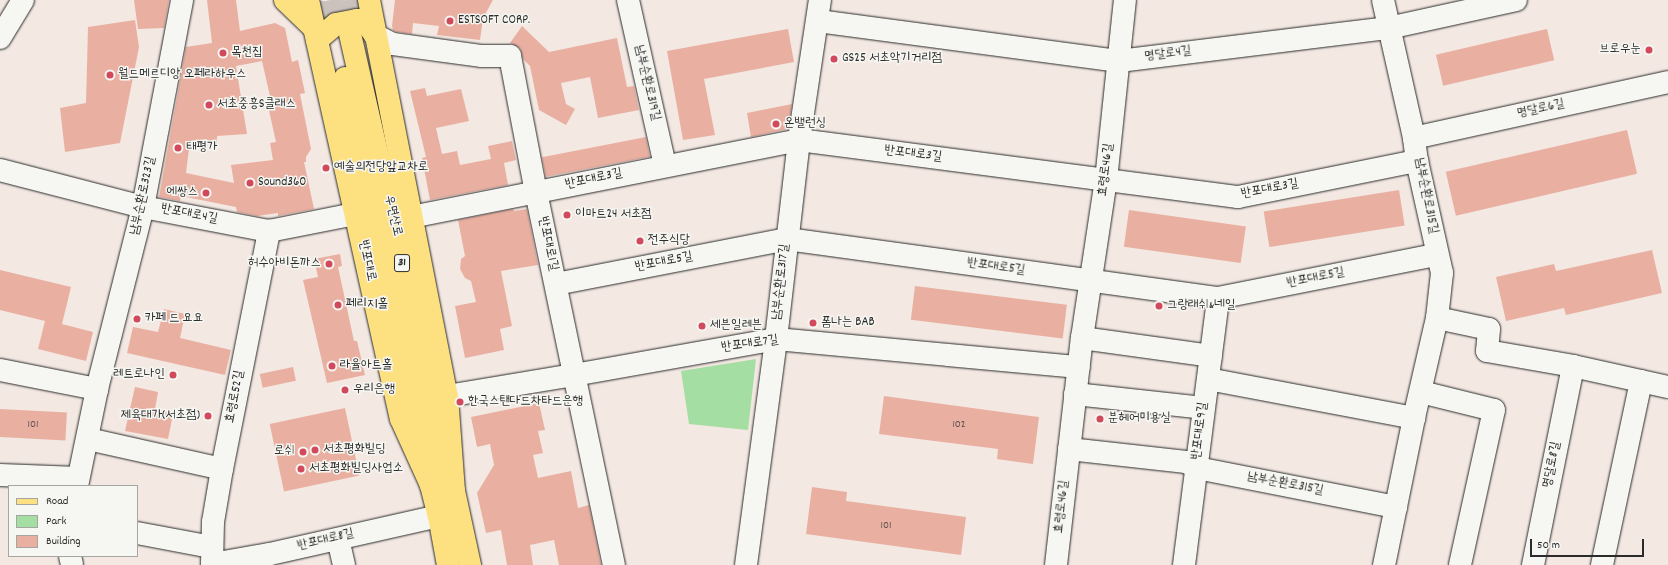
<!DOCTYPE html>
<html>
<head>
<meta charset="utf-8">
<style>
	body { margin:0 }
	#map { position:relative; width:1668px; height:565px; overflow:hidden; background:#f3e8e2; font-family:Dekko,"Poor Story",sans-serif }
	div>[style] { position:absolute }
	.green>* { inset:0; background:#a5dea2 }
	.building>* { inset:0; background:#e9b0a2; transform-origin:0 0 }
	.highway-tunnel>* { height:22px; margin-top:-11px; transform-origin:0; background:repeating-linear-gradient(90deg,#cbc2bd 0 22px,transparent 0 33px) }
	.roads { filter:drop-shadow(0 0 1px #2b2b2b) drop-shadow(0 0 1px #2b2b2b) }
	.minor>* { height:22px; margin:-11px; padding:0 11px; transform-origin:11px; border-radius:11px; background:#f6f6f2 }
	.major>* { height:22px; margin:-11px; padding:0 11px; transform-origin:11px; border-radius:11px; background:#fde080 }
	.highway>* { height:22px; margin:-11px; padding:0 11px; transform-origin:11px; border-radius:11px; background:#fde080 }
	.dots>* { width:11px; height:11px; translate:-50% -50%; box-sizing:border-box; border:2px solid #f6f6f2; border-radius:50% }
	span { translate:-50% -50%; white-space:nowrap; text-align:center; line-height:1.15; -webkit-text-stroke:3px #f6f6f2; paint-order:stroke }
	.number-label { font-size:11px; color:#5a4c49 }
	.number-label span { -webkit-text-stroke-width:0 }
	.shield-label span { padding:1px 3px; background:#f6f6f2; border:1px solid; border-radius:3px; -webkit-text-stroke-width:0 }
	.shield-label { font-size:12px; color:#2b2b2b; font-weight:700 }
	.poi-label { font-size:13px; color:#2b2b2b }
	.left { translate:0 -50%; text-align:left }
	.right { translate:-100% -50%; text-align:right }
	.street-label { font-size:13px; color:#2b2b2b }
	.legend { position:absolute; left:8px; top:485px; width:130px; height:72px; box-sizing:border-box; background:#f6f6f2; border:1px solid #a5a5a2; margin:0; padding:5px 7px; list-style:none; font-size:12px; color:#2b2b2b }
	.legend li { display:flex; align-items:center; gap:8px; height:20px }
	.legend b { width:20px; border:1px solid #a5a5a2 }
	.scale { position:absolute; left:1530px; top:539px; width:114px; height:18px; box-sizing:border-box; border:2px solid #2b2b2b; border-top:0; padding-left:5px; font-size:12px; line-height:14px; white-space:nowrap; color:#2b2b2b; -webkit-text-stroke:3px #f6f6f2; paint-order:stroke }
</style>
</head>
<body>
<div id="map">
	<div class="green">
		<div style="clip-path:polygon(756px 359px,748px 430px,689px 424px,681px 371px)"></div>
	</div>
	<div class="building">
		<div style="clip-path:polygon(134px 0,169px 0,164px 28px,138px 29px)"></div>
		<div style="clip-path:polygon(evenodd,207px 0,236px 0,240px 31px,275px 23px,285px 28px,292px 62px,298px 60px,305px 93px,300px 94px,311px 149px,306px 157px,306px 162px,304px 162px,314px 209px,278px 216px,278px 213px,257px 216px,237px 212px,236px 207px,181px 196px,180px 201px,159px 197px,186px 47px,212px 43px,207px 0,262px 61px,272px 105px,268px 106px,276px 142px,270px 143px,273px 160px,231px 165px,234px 183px,186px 173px,190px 141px,217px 145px,217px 136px,247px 134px,236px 66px,262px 61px)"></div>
		<div style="clip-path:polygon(395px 0,493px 0,483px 18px,480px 40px,437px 35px,439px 26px,413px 23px,412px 34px,397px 32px,393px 30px,392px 26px)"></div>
		<div style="clip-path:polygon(135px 20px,139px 47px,120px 143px,65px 152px,60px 108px,86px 103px,88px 27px)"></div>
		<div style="clip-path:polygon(522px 26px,549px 52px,617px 38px,627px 87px,634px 86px,639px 110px,598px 118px,590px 77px,561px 83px,566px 104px,575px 109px,566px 125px,539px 110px,530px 66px,523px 59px,520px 48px,510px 43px)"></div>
		<div style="clip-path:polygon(788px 29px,794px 62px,704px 79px,715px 135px,683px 140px,667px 51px)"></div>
		<div style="left:1547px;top:29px;width:32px;height:114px;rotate:77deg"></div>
		<div style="clip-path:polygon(425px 88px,427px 96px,461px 89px,469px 121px,436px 128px,442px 154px,457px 151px,460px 165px,491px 159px,488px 146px,512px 141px,516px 160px,504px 163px,508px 185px,430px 200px,422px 158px,426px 157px,410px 91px)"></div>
		<div style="clip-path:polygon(792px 104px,788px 129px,751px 137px,747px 113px)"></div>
		<div style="left:1627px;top:130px;width:45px;height:186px;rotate:77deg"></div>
		<div style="left:646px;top:137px;width:20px;height:106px;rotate:79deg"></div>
		<div style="left:1399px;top:190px;width:36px;height:137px;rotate:81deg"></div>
		<div style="clip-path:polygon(513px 209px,514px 211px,527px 209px,538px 265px,501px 271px,512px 326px,500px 329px,504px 350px,465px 358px,455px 306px,476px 302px,471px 281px,465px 278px,460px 269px,461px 259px,465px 256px,458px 220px)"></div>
		<div style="left:1129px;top:210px;width:118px;height:37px;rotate:8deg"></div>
		<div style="clip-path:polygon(1652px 250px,1662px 293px,1566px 315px,1564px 308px,1506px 321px,1496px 277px,1554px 264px,1556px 271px)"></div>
		<div style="clip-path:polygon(340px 254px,342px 266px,338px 267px,354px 341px,357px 341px,365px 375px,327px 383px,303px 280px,318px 277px,314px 259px)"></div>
		<div style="clip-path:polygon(0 270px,71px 287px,62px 324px,93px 332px,86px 361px,38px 349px,45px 321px,0 310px)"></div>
		<div style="left:915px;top:286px;width:153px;height:34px;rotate:7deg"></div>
		<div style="clip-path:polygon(164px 309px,185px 314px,180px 338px,231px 350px,225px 375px,127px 353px,133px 327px,158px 332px)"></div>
		<div style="left:293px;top:367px;width:14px;height:34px;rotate:78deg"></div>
		<div style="clip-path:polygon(135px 387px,158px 392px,155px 409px,173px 414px,168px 439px,125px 431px)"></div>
		<div style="clip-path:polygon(884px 396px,1039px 417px,1033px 464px,997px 459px,998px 449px,879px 434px)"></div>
		<div style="clip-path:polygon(539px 403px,545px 430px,538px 431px,543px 453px,533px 455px,538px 478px,571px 471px,578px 508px,589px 505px,601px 565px,559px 565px,554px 540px,530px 545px,533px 565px,507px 565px,501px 530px,486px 533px,477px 493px,494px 465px,490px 444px,477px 447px,471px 417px)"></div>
		<div style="left:345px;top:408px;width:69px;height:77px;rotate:78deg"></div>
		<div style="left:0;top:409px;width:67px;height:28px;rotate:3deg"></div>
		<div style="clip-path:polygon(812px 487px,847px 492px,846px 501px,966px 517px,961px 555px,806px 534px)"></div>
	</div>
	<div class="highway-tunnel">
		<div style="left:331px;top:0;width:37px;rotate:82deg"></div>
		<div style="left:348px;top:0;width:34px;rotate:87deg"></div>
	</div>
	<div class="roads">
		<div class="minor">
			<div style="left:628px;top:0;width:170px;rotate:77.4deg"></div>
			<div style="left:1383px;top:0;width:141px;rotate:77.3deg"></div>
			<div style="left:1414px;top:138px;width:23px;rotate:83deg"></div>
			<div style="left:1417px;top:161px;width:115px;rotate:77.4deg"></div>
			<div style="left:1442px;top:273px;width:45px;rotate:96.3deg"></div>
			<div style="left:1437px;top:318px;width:103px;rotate:103deg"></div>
			<div style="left:1414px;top:418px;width:150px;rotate:101.5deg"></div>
			<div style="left:818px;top:21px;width:304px;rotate:7.6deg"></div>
			<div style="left:1119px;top:61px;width:272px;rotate:-7deg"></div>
			<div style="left:1389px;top:28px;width:130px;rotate:-12.4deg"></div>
			<div style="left:375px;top:35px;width:20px;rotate:27deg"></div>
			<div style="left:393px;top:44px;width:90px;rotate:7.7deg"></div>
			<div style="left:482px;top:56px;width:28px"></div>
			<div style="left:510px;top:56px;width:138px;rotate:79.2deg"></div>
			<div style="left:536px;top:192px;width:381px;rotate:78.2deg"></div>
			<div style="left:0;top:38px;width:44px;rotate:-58.8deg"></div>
			<div style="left:1414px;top:138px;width:260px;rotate:-12.4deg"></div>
			<div style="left:0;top:170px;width:148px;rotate:14.5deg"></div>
			<div style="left:143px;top:207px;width:128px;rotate:10.8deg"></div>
			<div style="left:269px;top:231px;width:88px;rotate:-11.2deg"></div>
			<div style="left:411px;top:217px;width:396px;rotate:-11.2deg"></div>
			<div style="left:799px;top:140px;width:443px;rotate:7.4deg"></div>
			<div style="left:1238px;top:197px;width:183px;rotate:-11.4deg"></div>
			<div style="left:556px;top:284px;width:235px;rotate:-11deg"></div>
			<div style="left:787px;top:239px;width:435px;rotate:7.8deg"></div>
			<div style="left:1218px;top:298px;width:222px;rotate:-11.2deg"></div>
			<div style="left:1437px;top:318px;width:53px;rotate:11.9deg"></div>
			<div style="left:1489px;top:329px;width:22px;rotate:95deg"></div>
			<div style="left:1487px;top:351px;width:87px;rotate:9.9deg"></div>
			<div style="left:1573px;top:366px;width:97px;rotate:12.5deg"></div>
			<div style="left:1082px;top:338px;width:130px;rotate:7.9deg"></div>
			<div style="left:0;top:370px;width:99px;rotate:11.1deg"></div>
			<div style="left:1208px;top:379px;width:210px;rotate:10.7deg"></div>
			<div style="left:1421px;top:392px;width:75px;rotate:13.9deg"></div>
			<div style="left:1494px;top:410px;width:159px;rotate:102.4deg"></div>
			<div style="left:1075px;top:394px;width:129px;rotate:6.2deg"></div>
			<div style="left:447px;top:396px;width:129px;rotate:-9.4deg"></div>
			<div style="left:574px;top:375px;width:205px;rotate:-10.1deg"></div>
			<div style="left:776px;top:339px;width:304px;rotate:5.3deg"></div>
			<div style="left:88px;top:439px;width:137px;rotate:12.6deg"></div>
			<div style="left:1069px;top:449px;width:118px;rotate:6.3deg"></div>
			<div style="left:1186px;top:462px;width:13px;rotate:29deg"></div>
			<div style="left:1197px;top:468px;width:203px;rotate:11.1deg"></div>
			<div style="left:0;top:475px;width:78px;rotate:2.2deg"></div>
			<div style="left:77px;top:486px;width:99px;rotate:-78.3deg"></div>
			<div style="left:97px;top:389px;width:188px;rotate:-75.8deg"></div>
			<div style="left:143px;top:207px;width:211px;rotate:-79.3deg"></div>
			<div style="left:137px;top:533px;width:75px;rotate:10.7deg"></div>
			<div style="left:338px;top:539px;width:27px;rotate:77deg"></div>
			<div style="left:70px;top:556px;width:9px;rotate:77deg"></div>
			<div style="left:212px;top:564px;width:59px;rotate:-9.8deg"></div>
			<div style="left:270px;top:554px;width:173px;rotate:-12.7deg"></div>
			<div style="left:212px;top:565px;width:43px;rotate:-88.7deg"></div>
			<div style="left:213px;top:522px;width:54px;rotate:-80.4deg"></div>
			<div style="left:222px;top:469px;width:243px;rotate:-78.8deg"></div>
			<div style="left:746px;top:565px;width:228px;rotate:-82.4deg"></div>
			<div style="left:776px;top:339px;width:200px;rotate:-83.4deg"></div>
			<div style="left:799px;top:140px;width:142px;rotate:-81.5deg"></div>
			<div style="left:1056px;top:565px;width:228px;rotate:-83.5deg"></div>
			<div style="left:1082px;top:338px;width:160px;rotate:-81.4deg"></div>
			<div style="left:1106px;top:180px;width:181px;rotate:-84deg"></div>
			<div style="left:1184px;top:565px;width:269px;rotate:-82.7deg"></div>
			<div style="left:1533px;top:565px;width:203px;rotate:-78.6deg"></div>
			<div style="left:1602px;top:565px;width:188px;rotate:-78deg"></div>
		</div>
		<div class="major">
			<div style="left:285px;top:0;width:40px;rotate:44deg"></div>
			<div style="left:308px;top:0;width:429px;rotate:77.5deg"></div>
			<div style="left:401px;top:419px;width:72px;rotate:65.6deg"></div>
			<div style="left:431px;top:485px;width:32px;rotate:76deg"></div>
			<div style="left:439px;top:516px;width:50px;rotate:79.6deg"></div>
			<div style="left:369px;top:0;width:404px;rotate:78.9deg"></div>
			<div style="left:447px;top:396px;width:95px;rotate:85.8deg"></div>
			<div style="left:454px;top:491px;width:76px;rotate:77.8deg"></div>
			<div style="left:317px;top:40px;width:25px;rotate:-40deg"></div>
			<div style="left:336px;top:24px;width:21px;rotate:-11deg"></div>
			<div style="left:357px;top:20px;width:7px"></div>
			<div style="left:364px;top:20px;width:19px;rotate:54deg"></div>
		</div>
		<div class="highway">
			<div style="left:350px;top:34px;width:469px;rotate:77.2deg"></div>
			<div style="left:345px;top:78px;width:416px;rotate:78.1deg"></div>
		</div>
	</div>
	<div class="dots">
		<div style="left:450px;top:21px;background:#d1495b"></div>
		<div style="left:1649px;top:50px;background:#d1495b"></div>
		<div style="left:223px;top:53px;background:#d1495b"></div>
		<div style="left:834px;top:59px;background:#d1495b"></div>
		<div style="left:110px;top:75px;background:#d1495b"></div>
		<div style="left:209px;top:105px;background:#d1495b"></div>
		<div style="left:776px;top:124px;background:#d1495b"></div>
		<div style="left:178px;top:148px;background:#d1495b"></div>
		<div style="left:326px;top:168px;background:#d1495b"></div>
		<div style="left:250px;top:183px;background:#d1495b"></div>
		<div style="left:206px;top:193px;background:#d1495b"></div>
		<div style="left:567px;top:215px;background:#d1495b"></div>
		<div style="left:640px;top:241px;background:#d1495b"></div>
		<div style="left:329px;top:264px;background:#d1495b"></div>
		<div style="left:338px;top:305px;background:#d1495b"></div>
		<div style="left:1159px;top:306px;background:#d1495b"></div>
		<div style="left:137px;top:319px;background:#d1495b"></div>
		<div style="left:813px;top:323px;background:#d1495b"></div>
		<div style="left:702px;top:326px;background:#d1495b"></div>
		<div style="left:332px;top:366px;background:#d1495b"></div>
		<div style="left:173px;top:375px;background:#d1495b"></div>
		<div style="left:345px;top:390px;background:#d1495b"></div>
		<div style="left:460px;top:402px;background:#d1495b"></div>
		<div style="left:208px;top:416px;background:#d1495b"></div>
		<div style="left:1100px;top:419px;background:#d1495b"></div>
		<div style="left:315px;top:450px;background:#d1495b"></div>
		<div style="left:303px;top:452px;background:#d1495b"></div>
		<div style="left:301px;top:469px;background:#d1495b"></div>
	</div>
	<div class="number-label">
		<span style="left:33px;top:425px">101</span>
		<span style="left:959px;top:425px">102</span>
		<span style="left:886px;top:526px">101</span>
	</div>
	<div class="shield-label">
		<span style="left:402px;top:263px">31</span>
	</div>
	<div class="poi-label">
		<span class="left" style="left:458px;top:21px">ESTSOFT CORP.</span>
		<span class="right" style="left:1641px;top:50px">브로우눈</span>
		<span class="left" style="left:231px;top:53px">목천집</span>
		<span class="left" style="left:842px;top:59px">GS25 서초악기거리점</span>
		<span class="left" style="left:118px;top:75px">월드메르디앙 오페라하우스</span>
		<span class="left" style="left:217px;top:105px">서초중흥S클래스</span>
		<span class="left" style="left:784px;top:124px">온밸런싱</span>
		<span class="left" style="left:186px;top:148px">태평가</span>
		<span class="left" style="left:334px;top:168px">예술의전당앞교차로</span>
		<span class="left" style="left:258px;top:183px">Sound360</span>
		<span class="right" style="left:198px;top:193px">에쌍스</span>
		<span class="left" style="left:575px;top:215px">이마트24 서초점</span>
		<span class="left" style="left:648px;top:241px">전주식당</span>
		<span class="right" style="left:321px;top:264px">허수아비돈까스</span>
		<span class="left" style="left:346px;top:305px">페리지홀</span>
		<span class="left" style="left:1167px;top:306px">그랑래쉬&amp;네일</span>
		<span class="left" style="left:145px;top:319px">카페 드 요요</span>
		<span class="left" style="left:821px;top:323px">폼나는 BAB</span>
		<span class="left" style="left:710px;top:326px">세븐일레븐</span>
		<span class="left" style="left:340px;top:366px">라율아트홀</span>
		<span class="right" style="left:165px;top:375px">레트로나인</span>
		<span class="left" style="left:353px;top:390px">우리은행</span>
		<span class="left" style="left:468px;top:402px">한국스탠다드차타드은행</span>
		<span class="right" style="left:200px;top:416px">제육대가(서초점)</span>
		<span class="left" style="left:1108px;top:419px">분헤어미용실</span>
		<span class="left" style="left:323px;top:450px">서초평화빌딩</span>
		<span class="right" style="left:295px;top:452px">로쉬</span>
		<span class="left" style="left:309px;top:469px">서초평화빌딩사업소</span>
	</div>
	<div class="street-label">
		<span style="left:1168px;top:55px;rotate:-7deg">명달로4길</span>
		<span style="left:646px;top:83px;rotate:77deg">남부순환로319길</span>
		<span style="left:1541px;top:110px;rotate:-12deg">명달로6길</span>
		<span style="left:913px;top:155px;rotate:7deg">반포대로3길</span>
		<span style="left:1107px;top:170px;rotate:-83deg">효령로46길</span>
		<span style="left:594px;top:180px;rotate:-12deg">반포대로3길</span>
		<span style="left:1270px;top:190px;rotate:-11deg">반포대로3길</span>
		<span style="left:144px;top:196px;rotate:-78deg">남부순환로323길</span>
		<span style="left:1425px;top:196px;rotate:79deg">남부순환로315길</span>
		<span style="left:189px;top:215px;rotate:11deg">반포대로4길</span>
		<span style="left:392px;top:216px;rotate:77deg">우면산로</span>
		<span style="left:547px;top:244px;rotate:78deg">반포대로1길</span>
		<span style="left:366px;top:261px;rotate:78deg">반포대로</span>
		<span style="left:664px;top:263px;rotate:-11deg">반포대로5길</span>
		<span style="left:996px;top:268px;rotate:8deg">반포대로5길</span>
		<span style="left:1316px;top:279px;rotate:-11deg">반포대로5길</span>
		<span style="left:782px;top:282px;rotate:-84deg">남부순환로317길</span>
		<span style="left:750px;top:345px;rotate:-8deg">반포대로7길</span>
		<span style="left:236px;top:397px;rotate:-79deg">효령로52길</span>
		<span style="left:1201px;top:431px;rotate:-83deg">반포대로9길</span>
		<span style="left:1553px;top:465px;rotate:-79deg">명달로8길</span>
		<span style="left:1285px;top:485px;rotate:11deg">남부순환로315길</span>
		<span style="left:1063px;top:507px;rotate:-84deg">효령로46길</span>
		<span style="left:326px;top:541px;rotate:-13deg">반포대로8길</span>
	</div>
	<ul class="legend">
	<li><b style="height:5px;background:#fde080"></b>Road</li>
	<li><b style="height:11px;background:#a5dea2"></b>Park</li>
	<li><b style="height:11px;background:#e9b0a2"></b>Building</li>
	</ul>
	<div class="scale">50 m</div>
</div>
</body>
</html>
